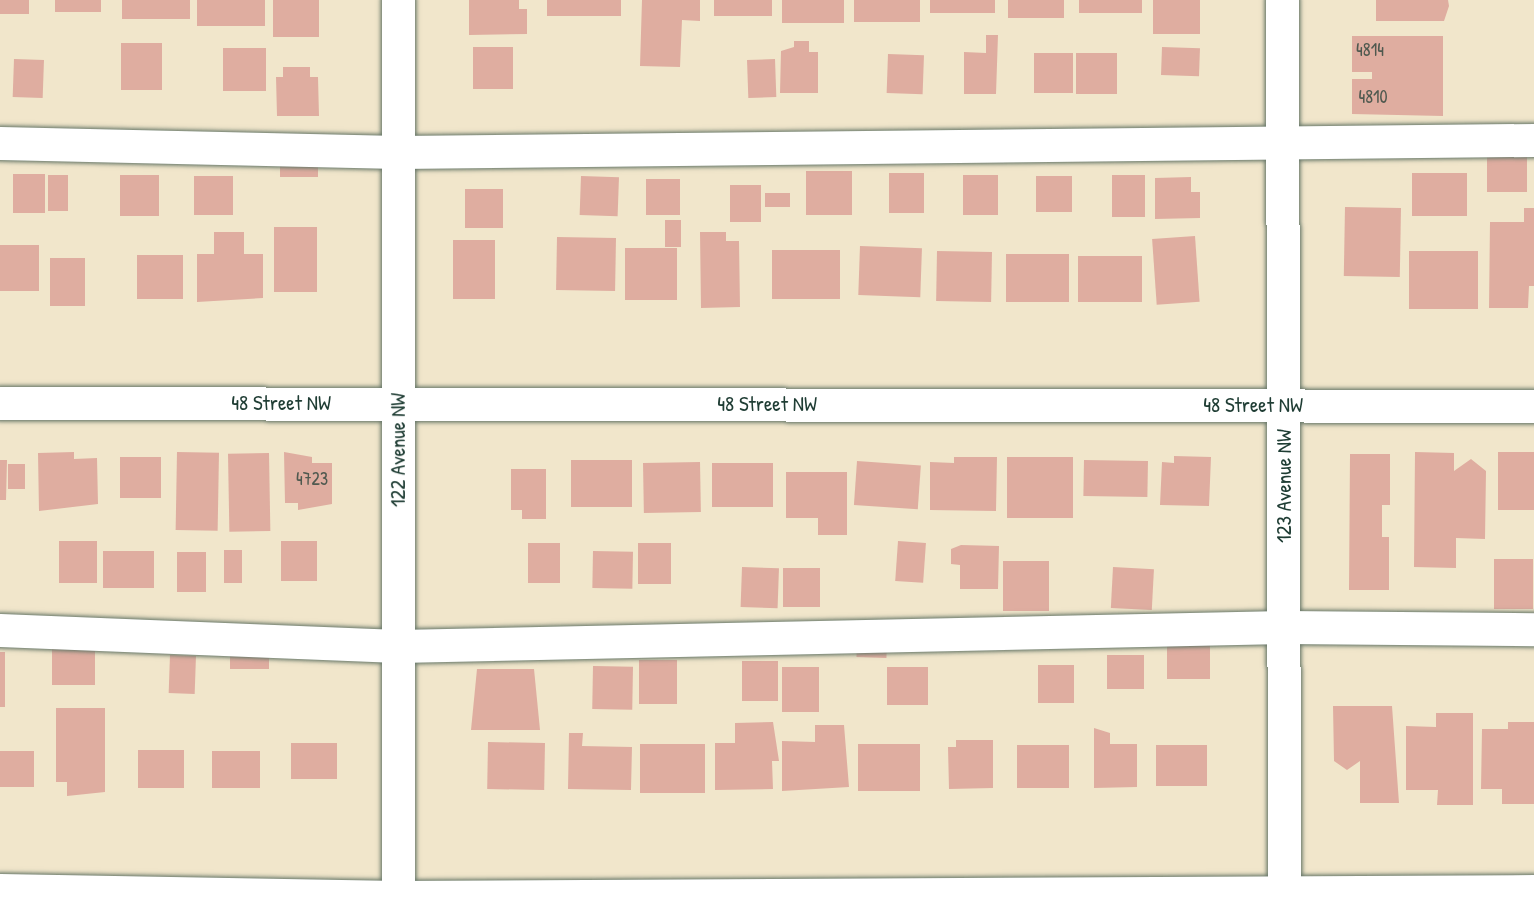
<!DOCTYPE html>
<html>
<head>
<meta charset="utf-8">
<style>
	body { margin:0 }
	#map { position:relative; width:1534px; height:900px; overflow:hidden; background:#f1e6cb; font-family:"Patrick Hand",sans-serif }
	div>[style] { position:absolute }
	.building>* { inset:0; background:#dfada0; transform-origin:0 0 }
	.roads { filter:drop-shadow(0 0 2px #687869) drop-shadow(0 0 2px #687869) }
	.minor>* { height:33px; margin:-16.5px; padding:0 16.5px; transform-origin:16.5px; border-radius:16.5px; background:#fff }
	span { translate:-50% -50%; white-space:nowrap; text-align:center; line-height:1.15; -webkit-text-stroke:5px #fff; paint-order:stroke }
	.number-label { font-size:18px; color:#4f594f }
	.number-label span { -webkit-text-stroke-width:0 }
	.street-label { font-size:21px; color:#1f3d34 }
</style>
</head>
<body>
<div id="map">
	<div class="building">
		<div style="left:0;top:0;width:29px;height:14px"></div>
		<div style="left:55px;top:0;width:46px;height:12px"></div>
		<div style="left:122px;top:0;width:68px;height:19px"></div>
		<div style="left:197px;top:0;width:68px;height:26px"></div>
		<div style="left:273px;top:0;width:46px;height:37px"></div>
		<div style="clip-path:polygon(469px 0,519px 0,519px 9px,527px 9px,527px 34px,469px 35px)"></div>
		<div style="left:547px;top:0;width:74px;height:16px"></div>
		<div style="clip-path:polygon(642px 0,700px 0,700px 21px,682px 20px,680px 67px,640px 66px)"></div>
		<div style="left:714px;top:0;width:58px;height:16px"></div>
		<div style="left:782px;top:0;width:62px;height:23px"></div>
		<div style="left:854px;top:0;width:66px;height:22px"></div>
		<div style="left:930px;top:0;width:65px;height:13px"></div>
		<div style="left:1008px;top:0;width:56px;height:18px"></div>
		<div style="left:1079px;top:0;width:63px;height:13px"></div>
		<div style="left:1153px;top:0;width:47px;height:34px"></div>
		<div style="clip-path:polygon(1376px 0,1448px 0,1449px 6px,1444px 21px,1376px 21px)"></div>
		<div style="clip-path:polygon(986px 35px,998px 35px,996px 94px,964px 94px,964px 52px,986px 53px)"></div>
		<div style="clip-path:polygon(1352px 36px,1443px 36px,1443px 116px,1352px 114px,1352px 79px,1372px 79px,1372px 72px,1352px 72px)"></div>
		<div style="clip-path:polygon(794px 41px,809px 41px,809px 52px,818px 52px,818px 93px,780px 93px,781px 51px,794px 47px)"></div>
		<div style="left:121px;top:43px;width:41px;height:47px"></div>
		<div style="left:473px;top:47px;width:40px;height:42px"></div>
		<div style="left:1162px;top:47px;width:38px;height:28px;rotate:2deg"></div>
		<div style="left:266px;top:48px;width:43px;height:43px;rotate:90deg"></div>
		<div style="left:1034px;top:53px;width:39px;height:40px"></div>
		<div style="left:1076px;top:53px;width:41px;height:41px"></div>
		<div style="left:888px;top:54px;width:36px;height:39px;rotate:2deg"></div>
		<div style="left:14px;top:59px;width:30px;height:38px;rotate:2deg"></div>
		<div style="left:775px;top:59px;width:38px;height:28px;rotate:88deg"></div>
		<div style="clip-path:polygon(283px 67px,310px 67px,310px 77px,318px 77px,319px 116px,277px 116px,276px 77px,283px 77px)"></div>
		<div style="left:280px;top:153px;width:38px;height:24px"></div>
		<div style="left:1527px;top:157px;width:35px;height:40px;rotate:90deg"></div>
		<div style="left:806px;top:171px;width:46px;height:44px"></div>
		<div style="left:889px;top:173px;width:35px;height:40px"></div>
		<div style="left:1412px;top:173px;width:55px;height:43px"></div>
		<div style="left:13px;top:174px;width:32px;height:39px"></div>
		<div style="left:48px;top:175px;width:20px;height:36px"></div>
		<div style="left:120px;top:175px;width:39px;height:41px"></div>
		<div style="left:963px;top:175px;width:35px;height:40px"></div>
		<div style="left:1112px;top:175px;width:33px;height:42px"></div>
		<div style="left:194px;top:176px;width:39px;height:39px"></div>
		<div style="left:581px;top:176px;width:38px;height:39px;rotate:2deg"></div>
		<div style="left:1036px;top:176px;width:36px;height:36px"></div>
		<div style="clip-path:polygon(1191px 177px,1191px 192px,1200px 192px,1200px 218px,1155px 219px,1155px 178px)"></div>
		<div style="left:646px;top:179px;width:34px;height:36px"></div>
		<div style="left:730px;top:185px;width:31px;height:37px"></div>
		<div style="left:465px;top:189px;width:38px;height:39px"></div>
		<div style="left:765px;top:193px;width:25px;height:14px"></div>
		<div style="left:1345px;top:207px;width:56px;height:69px;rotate:1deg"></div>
		<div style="clip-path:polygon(1524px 208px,1534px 208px,1534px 286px,1529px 286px,1528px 308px,1489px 308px,1490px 222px,1524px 222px)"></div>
		<div style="left:665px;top:220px;width:16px;height:27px"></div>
		<div style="left:274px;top:227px;width:43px;height:65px"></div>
		<div style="clip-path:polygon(214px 232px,244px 232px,244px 254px,263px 254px,263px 298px,197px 302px,197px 254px,214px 254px)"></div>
		<div style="clip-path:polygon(700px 232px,726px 232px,726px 241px,739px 241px,740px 307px,701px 308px)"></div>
		<div style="left:1195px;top:236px;width:66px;height:43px;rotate:86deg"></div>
		<div style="left:557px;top:237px;width:59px;height:53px;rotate:1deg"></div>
		<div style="left:453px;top:240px;width:42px;height:59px"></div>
		<div style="left:0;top:245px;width:39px;height:46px"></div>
		<div style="left:860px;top:246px;width:62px;height:49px;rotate:2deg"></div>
		<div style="left:625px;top:248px;width:52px;height:52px"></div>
		<div style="left:772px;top:250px;width:68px;height:49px"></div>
		<div style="left:937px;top:251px;width:55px;height:50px;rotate:1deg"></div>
		<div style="left:1478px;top:251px;width:58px;height:69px;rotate:90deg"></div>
		<div style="left:1006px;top:254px;width:63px;height:48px"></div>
		<div style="left:137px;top:255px;width:46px;height:44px"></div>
		<div style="left:1078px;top:256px;width:64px;height:46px"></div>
		<div style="left:50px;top:258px;width:35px;height:48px"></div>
		<div style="clip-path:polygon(74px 452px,74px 459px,97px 458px,98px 504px,39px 511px,38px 453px)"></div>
		<div style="left:177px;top:452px;width:42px;height:78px;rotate:1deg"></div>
		<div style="clip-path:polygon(284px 452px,312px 457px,312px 463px,332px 463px,332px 504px,298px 510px,298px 503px,285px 503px)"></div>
		<div style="clip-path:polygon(1415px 452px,1454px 453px,1454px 471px,1471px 459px,1486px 471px,1485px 539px,1456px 538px,1456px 568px,1414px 567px)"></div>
		<div style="left:1498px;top:452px;width:36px;height:58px"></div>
		<div style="left:269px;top:453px;width:78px;height:41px;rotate:89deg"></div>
		<div style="clip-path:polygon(1350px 454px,1390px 454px,1390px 505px,1382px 505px,1382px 537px,1389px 537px,1389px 590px,1349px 590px)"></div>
		<div style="clip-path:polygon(1174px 456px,1211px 457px,1209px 506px,1160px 505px,1162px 462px,1174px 463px)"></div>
		<div style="left:120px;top:457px;width:41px;height:41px"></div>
		<div style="clip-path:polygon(954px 457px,997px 457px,996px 511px,930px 510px,930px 462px,954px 463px)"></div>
		<div style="left:1073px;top:457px;width:61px;height:66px;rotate:90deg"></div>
		<div style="clip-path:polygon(0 460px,7px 460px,6px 500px,0 500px)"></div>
		<div style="left:571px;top:460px;width:61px;height:47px"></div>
		<div style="left:1084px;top:460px;width:64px;height:36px;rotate:1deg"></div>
		<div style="left:857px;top:461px;width:64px;height:44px;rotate:4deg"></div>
		<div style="left:700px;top:462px;width:50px;height:57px;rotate:89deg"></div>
		<div style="left:712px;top:463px;width:61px;height:44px"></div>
		<div style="left:8px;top:464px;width:17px;height:25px"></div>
		<div style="clip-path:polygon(511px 469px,546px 469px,546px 519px,522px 519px,522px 510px,511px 510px)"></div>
		<div style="clip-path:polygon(786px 472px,847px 472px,847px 535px,818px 535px,818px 518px,786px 518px)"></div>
		<div style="left:59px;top:541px;width:38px;height:42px"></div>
		<div style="left:317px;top:541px;width:40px;height:36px;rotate:90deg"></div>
		<div style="left:898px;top:541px;width:28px;height:40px;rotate:4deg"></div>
		<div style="left:528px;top:543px;width:32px;height:40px"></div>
		<div style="left:638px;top:543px;width:33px;height:41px"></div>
		<div style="clip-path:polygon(961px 545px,999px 546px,998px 589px,960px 589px,960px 565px,951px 564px,951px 549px)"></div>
		<div style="left:224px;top:550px;width:18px;height:33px"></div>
		<div style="left:103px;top:551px;width:51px;height:37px"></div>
		<div style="left:593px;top:551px;width:40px;height:37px;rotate:1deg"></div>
		<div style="left:206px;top:552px;width:40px;height:29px;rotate:90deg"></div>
		<div style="left:1494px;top:559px;width:39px;height:50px"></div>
		<div style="left:1003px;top:561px;width:46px;height:50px"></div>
		<div style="left:742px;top:567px;width:37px;height:40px;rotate:2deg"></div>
		<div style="left:1113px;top:567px;width:41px;height:41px;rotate:3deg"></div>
		<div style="left:783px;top:568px;width:37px;height:39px"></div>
		<div style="left:857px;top:641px;width:30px;height:16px;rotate:2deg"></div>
		<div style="left:1167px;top:641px;width:43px;height:38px"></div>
		<div style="left:52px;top:642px;width:43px;height:43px"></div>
		<div style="left:230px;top:644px;width:39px;height:25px"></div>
		<div style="left:0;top:652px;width:5px;height:55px"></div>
		<div style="left:170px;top:655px;width:26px;height:38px;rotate:2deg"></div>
		<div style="left:1107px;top:655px;width:37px;height:34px"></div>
		<div style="left:639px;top:660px;width:38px;height:44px"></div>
		<div style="left:742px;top:661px;width:36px;height:40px"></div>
		<div style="left:1074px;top:665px;width:38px;height:36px;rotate:90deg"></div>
		<div style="left:593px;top:666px;width:40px;height:43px;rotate:1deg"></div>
		<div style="left:782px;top:667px;width:37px;height:45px"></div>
		<div style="left:887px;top:667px;width:41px;height:38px"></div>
		<div style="clip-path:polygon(477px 669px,534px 669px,540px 730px,471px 730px)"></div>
		<div style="clip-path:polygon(1333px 706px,1392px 706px,1399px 803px,1360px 803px,1360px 761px,1347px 770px,1334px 761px)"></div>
		<div style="clip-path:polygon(56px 708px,105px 708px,105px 792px,67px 796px,67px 782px,56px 782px)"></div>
		<div style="clip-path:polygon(1436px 713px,1473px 713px,1473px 805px,1437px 805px,1438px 790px,1406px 790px,1406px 726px,1436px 727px)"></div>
		<div style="clip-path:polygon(773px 722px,779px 761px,772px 761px,773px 789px,715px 790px,715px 743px,735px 743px,735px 723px)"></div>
		<div style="clip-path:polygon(1508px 722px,1534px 722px,1534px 804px,1502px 804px,1502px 789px,1481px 789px,1482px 729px,1508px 729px)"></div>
		<div style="clip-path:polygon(815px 725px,844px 725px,849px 787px,782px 791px,782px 741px,815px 742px)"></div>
		<div style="clip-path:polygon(1094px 728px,1110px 733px,1110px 744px,1137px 744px,1137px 787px,1094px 788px)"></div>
		<div style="clip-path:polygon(569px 733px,583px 733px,582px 746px,632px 747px,631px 790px,568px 789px)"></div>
		<div style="clip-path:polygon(956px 740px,993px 740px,993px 788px,949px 789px,948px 747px,956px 747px)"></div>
		<div style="left:488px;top:742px;width:57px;height:47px;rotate:1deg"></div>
		<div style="left:291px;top:743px;width:46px;height:36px"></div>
		<div style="left:640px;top:744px;width:65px;height:49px"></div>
		<div style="left:858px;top:744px;width:62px;height:47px"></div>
		<div style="left:1017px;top:745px;width:52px;height:43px"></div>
		<div style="left:1156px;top:745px;width:51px;height:41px"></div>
		<div style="left:138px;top:750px;width:46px;height:38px"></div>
		<div style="left:34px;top:751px;width:36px;height:34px;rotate:90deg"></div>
		<div style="left:212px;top:751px;width:48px;height:37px"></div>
	</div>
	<div class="roads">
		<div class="minor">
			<div style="left:398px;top:0;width:900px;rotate:90deg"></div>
			<div style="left:1282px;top:0;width:900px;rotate:89.87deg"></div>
			<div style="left:0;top:143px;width:398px;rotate:1.3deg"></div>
			<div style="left:398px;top:152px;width:1136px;rotate:-0.61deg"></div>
			<div style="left:0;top:403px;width:1534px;rotate:0.11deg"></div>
			<div style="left:0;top:630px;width:398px;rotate:2.3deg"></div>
			<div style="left:398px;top:646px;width:886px;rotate:-1.23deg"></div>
			<div style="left:1284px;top:627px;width:250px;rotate:0.5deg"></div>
			<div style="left:0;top:890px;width:398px;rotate:1deg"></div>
			<div style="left:398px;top:897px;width:1136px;rotate:-0.3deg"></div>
		</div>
	</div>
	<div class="number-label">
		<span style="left:1370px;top:50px">4814</span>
		<span style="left:1373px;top:97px">4810</span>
		<span style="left:312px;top:479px">4723</span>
	</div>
	<div class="street-label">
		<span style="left:281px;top:403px">48 Street NW</span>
		<span style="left:767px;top:404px">48 Street NW</span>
		<span style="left:1253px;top:405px">48 Street NW</span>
		<span style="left:398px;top:450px;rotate:-90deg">122 Avenue NW</span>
		<span style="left:1284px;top:486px;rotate:-90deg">123 Avenue NW</span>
	</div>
</div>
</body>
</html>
